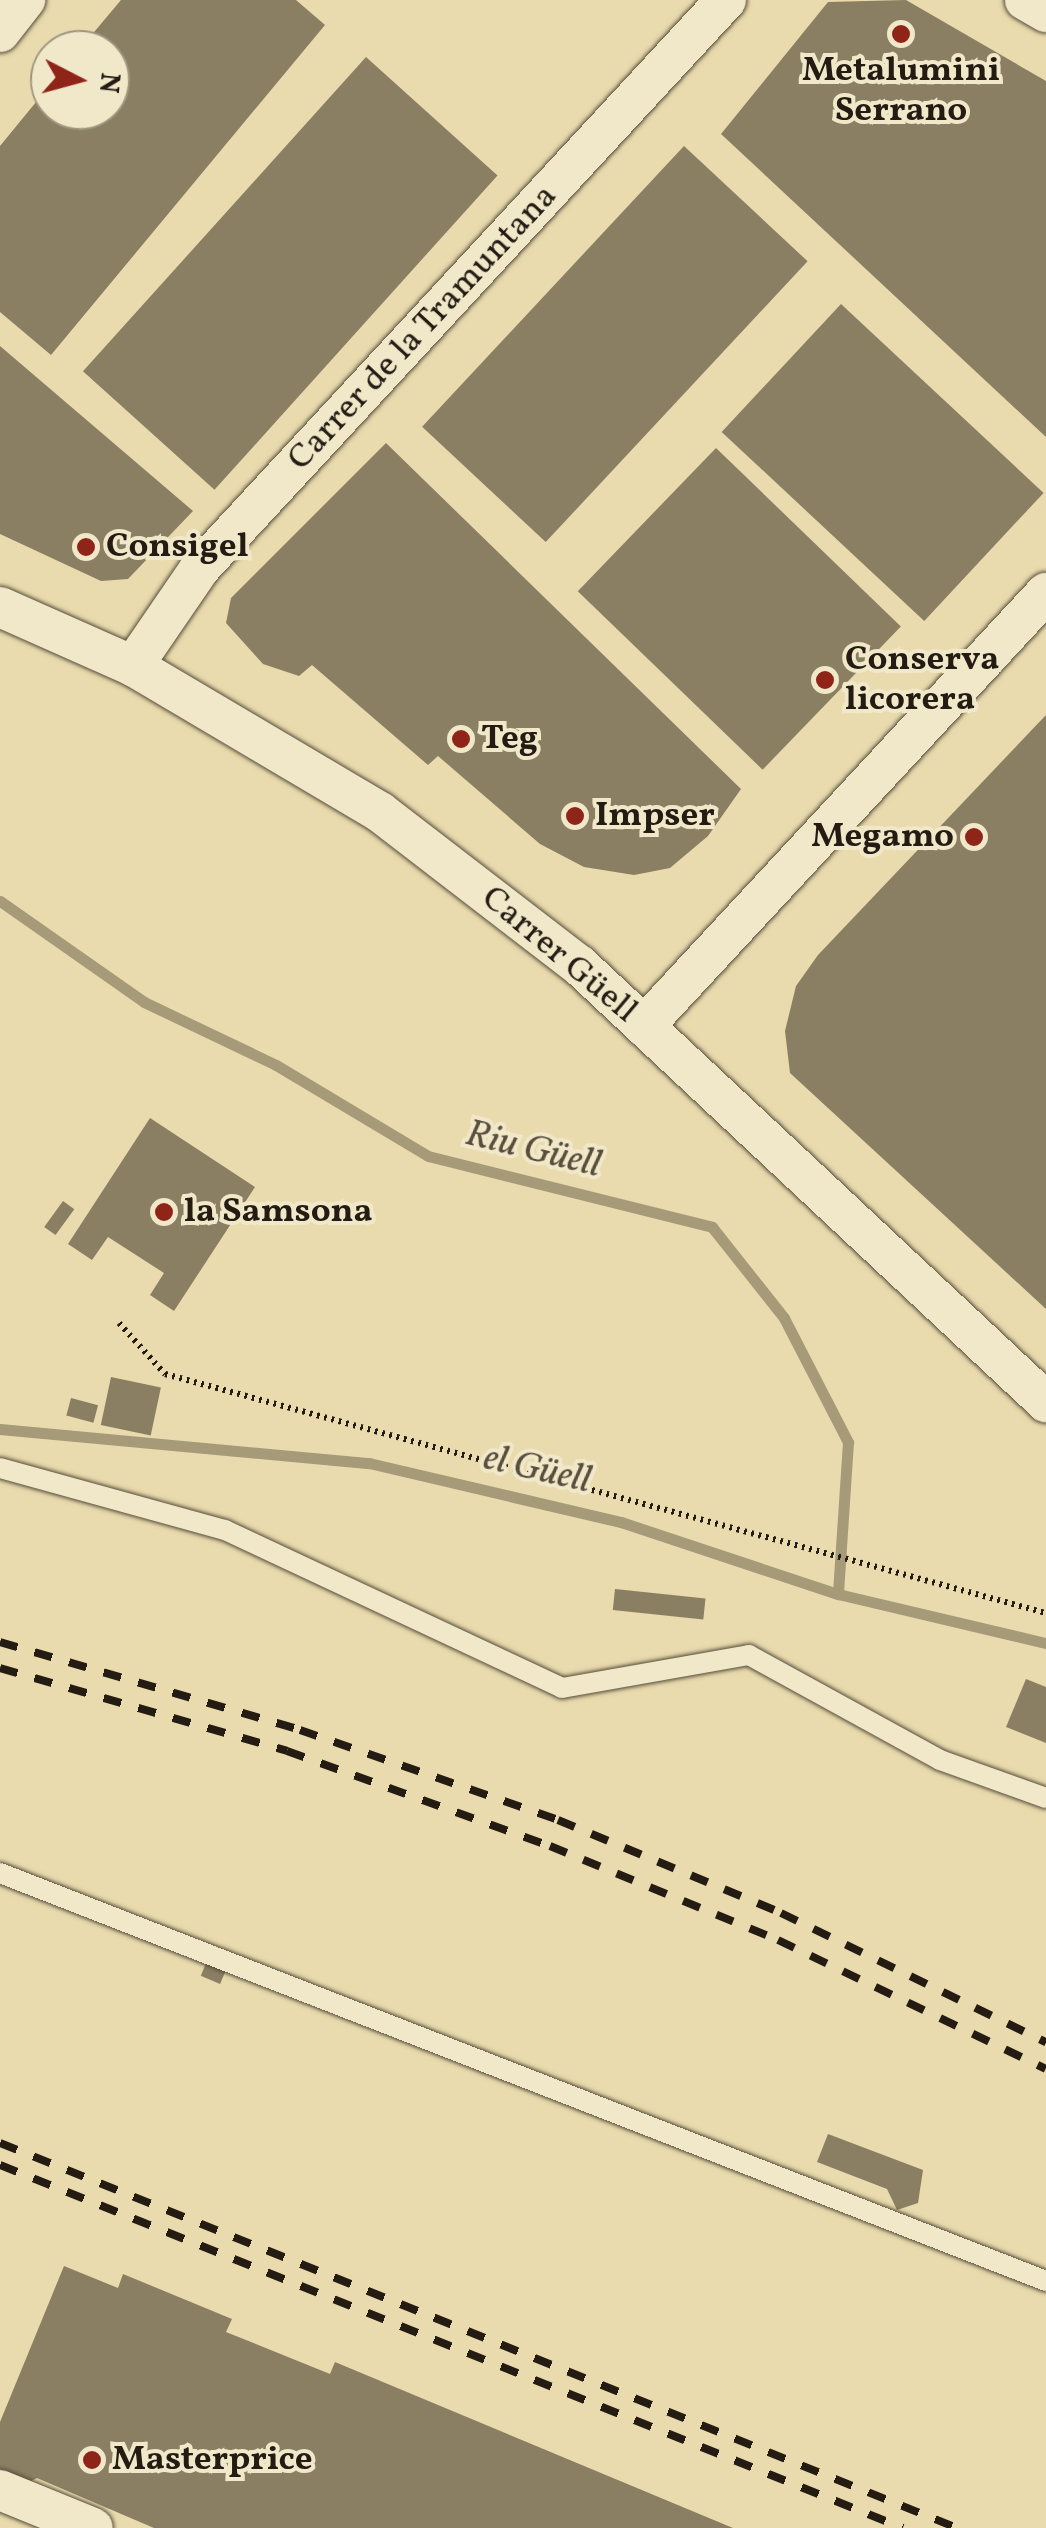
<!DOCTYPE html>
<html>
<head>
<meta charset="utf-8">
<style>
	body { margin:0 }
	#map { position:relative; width:1046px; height:2528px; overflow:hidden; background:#e9dbad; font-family:Vollkorn,serif }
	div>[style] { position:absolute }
	.stream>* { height:11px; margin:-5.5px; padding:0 5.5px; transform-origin:5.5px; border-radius:5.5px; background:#a69a79 }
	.building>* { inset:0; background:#8a7f63; transform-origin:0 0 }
	.path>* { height:6px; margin-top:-3px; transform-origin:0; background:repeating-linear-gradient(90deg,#241c13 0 2.5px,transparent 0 7.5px) }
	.roads { filter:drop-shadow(0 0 2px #554c3a) drop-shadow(0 0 2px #554c3a) }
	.service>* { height:20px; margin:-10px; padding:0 10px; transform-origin:10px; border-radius:10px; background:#f1e8ca }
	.minor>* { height:40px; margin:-20px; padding:0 20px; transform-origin:20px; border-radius:20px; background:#f1e8ca }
	.rail>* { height:8px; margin-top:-4px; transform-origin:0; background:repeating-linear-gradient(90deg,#241c13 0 18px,transparent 0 36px) }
	.dots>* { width:28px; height:28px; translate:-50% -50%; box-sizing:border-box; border:5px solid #f1e8ca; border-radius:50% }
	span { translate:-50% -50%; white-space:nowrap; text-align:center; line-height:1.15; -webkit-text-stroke:8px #f1e8ca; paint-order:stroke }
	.poi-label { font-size:35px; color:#241c13; font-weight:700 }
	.left { translate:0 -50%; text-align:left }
	.right { translate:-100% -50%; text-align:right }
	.street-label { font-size:35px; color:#241c13 }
	.water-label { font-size:38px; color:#584e3c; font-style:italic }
	.north { position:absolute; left:30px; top:30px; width:100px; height:100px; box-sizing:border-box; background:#f1e8ca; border:2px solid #9f9681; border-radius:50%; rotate:96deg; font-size:28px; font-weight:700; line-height:40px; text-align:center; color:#241c13 }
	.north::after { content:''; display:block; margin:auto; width:35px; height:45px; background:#8f2418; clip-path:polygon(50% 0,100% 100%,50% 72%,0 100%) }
</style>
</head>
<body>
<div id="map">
	<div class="stream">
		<div style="left:0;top:901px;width:176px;rotate:35deg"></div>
		<div style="left:144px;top:1002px;width:146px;rotate:25.5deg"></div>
		<div style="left:276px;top:1065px;width:177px;rotate:30.9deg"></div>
		<div style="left:428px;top:1156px;width:293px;rotate:14deg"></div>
		<div style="left:712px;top:1227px;width:116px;rotate:51.6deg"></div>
		<div style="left:784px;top:1318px;width:140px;rotate:62.7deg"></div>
		<div style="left:848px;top:1442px;width:152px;rotate:93.8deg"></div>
		<div style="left:0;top:1429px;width:371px;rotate:5.3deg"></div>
		<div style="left:369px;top:1463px;width:259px;rotate:13.2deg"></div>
		<div style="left:621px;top:1522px;width:229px;rotate:18.4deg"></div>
		<div style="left:838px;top:1594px;width:214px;rotate:13.3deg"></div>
	</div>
	<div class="building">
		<div style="clip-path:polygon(121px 0,296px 0,325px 25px,51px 355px,0 312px,0 146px,50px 85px,50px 110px,110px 110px,110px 50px,79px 50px)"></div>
		<div style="clip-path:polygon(906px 0,1046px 81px,1046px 437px,721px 134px,828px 2px)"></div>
		<div style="left:366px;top:57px;width:177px;height:423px;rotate:42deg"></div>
		<div style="left:684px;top:146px;width:169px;height:384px;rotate:43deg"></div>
		<div style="left:841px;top:304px;width:277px;height:175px;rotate:43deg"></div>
		<div style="clip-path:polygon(0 346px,193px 511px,128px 579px,101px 581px,0 534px)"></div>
		<div style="clip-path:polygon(386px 443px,741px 789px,708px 836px,670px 868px,634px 875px,584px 867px,540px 844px,438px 756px,428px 765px,312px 665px,299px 676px,263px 664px,226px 623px,231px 598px)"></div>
		<div style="left:716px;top:448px;width:257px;height:199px;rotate:44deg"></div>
		<div style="clip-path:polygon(1046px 715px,1046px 1309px,790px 1073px,785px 1031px,796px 986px,818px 955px)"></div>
		<div style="clip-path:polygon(150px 1118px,255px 1187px,174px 1311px,150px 1295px,164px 1273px,108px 1237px,92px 1260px,68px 1244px)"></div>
		<div style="left:63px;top:1201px;width:14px;height:32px;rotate:36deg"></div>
		<div style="left:111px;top:1377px;width:51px;height:49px;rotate:12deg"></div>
		<div style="left:71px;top:1398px;width:28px;height:18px;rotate:15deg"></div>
		<div style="left:615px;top:1589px;width:91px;height:21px;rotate:6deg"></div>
		<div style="clip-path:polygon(1026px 1679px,1046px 1687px,1046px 1743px,1006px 1727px)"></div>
		<div style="left:207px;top:1961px;width:21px;height:16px;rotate:23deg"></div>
		<div style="clip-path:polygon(828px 2134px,923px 2170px,918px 2203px,897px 2210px,887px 2189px,817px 2162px)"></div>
		<div style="clip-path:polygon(64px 2266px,118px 2288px,123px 2274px,232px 2319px,226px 2332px,330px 2374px,335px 2362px,733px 2528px,154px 2528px,37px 2478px,27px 2483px,0 2471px,0 2422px)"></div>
	</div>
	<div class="path">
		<div style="left:119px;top:1323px;width:69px;rotate:48deg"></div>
		<div style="left:165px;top:1374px;width:913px;rotate:15.18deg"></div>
	</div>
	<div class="roads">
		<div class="service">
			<div style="left:0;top:1468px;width:233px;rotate:15.4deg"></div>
			<div style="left:225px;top:1530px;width:372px;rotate:25.1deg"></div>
			<div style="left:562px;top:1688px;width:190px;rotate:-10deg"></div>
			<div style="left:749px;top:1655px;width:218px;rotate:28.8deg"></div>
			<div style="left:940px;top:1760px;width:113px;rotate:19.7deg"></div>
			<div style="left:0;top:1873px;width:1123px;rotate:21.31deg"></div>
		</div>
		<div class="minor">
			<div style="left:1025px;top:0;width:24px;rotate:30deg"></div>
			<div style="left:0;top:32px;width:41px;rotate:-52deg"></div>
			<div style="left:0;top:607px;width:145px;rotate:23.9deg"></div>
			<div style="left:133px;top:666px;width:287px;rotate:30.6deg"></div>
			<div style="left:380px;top:812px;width:251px;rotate:37.6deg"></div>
			<div style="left:579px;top:965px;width:640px;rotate:43.1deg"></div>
			<div style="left:133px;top:666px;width:119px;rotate:-55.6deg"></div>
			<div style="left:200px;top:568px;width:774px;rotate:-47.2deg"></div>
			<div style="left:644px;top:1026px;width:591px;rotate:-47.13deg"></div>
			<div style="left:0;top:2490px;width:100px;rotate:22.2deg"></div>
		</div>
	</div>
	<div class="rail">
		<div style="left:0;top:1642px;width:313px;rotate:16.3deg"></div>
		<div style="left:300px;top:1730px;width:273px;rotate:19.2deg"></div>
		<div style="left:558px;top:1820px;width:242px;rotate:22.6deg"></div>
		<div style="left:781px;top:1913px;width:295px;rotate:26deg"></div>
		<div style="left:0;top:1668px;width:299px;rotate:16.1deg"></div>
		<div style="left:287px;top:1751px;width:280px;rotate:19.9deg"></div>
		<div style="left:550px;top:1846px;width:247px;rotate:22.4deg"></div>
		<div style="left:778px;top:1940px;width:297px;rotate:25.7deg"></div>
		<div style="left:0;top:2143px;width:1032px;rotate:21.91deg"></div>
		<div style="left:0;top:2165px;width:973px;rotate:21.9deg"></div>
	</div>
	<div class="dots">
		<div style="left:901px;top:34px;background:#8f2418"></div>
		<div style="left:86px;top:547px;background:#8f2418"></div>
		<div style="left:825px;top:680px;background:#8f2418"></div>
		<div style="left:461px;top:739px;background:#8f2418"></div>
		<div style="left:575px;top:816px;background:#8f2418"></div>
		<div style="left:974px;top:837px;background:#8f2418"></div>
		<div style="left:164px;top:1212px;background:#8f2418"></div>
		<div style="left:92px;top:2460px;background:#8f2418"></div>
	</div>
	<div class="poi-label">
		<span style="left:901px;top:91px">Metalumini<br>Serrano</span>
		<span class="left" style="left:106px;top:547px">Consigel</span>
		<span class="left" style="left:845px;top:680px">Conserva<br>licorera</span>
		<span class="left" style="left:481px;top:739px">Teg</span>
		<span class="left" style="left:595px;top:816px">Impser</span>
		<span class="right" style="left:954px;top:837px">Megamo</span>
		<span class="left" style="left:184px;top:1212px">la Samsona</span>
		<span class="left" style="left:112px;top:2460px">Masterprice</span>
	</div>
	<div class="street-label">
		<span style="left:423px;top:328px;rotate:-47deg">Carrer de la Tramuntana</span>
		<span style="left:559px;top:955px;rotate:40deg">Carrer Güell</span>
	</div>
	<div class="water-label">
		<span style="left:533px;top:1151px;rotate:14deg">Riu Güell</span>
		<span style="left:537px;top:1471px;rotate:13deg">el Güell</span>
	</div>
	<div class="north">N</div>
</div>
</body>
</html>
